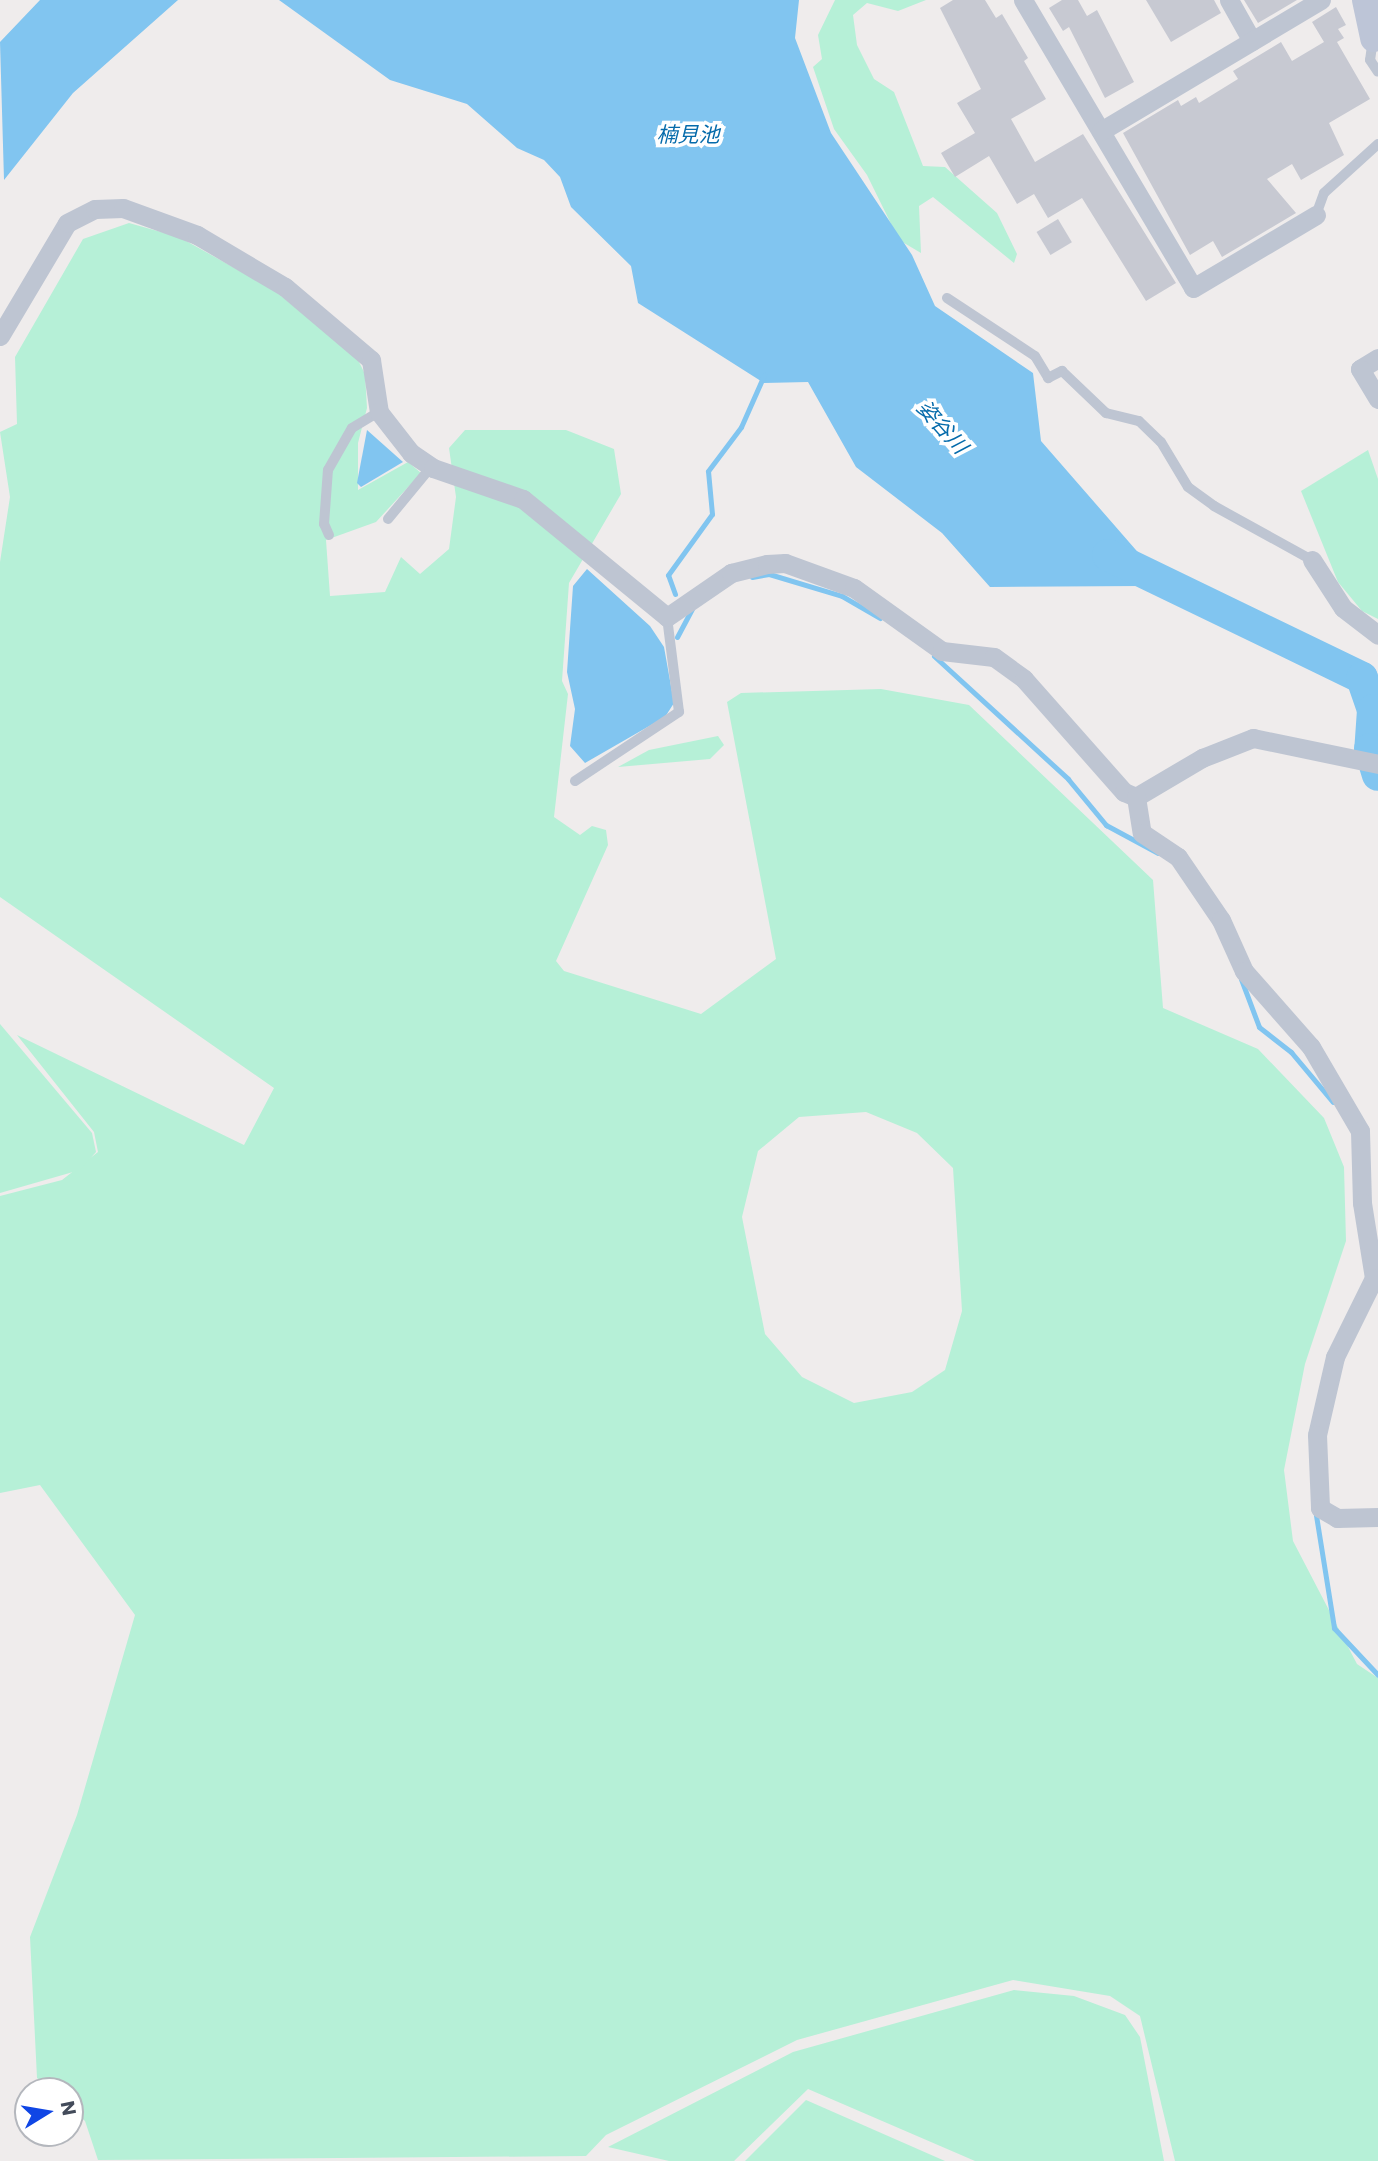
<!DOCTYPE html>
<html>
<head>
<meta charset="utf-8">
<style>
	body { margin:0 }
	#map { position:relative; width:1378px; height:2161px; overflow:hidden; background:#efecec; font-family:Poppins,"Noto Sans JP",sans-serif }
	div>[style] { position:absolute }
	.green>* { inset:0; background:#b6f0d7 }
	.water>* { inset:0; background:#81c5f0 }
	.stream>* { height:5px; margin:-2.5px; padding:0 2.5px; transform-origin:2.5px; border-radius:2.5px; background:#81c5f0 }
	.river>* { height:32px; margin:-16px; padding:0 16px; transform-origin:16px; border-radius:16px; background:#81c5f0 }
	.building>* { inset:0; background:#c7c9d2; transform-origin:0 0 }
	.lane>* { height:10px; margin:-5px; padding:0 5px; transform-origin:5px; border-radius:5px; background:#bec5d2 }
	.street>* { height:19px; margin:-9.5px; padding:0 9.5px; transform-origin:9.5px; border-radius:9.5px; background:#bec5d2 }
	.secondary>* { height:26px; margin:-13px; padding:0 13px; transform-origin:13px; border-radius:13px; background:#bdc5d7 }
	span { translate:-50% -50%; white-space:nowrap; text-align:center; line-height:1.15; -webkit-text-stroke:7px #fff; paint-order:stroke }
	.water-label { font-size:21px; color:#056bab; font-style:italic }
	.north { position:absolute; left:14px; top:2077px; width:70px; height:70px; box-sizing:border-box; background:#fff; border:2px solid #b4b7bd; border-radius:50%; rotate:79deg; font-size:19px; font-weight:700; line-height:28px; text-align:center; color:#434b5a }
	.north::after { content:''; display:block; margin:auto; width:24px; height:32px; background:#1046e5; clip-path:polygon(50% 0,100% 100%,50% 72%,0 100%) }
</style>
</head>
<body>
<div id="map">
	<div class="green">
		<div style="clip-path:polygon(835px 0,926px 0,898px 11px,867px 3px,853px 15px,857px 45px,874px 79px,894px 92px,923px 166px,945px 167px,997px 213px,1017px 254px,1014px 263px,933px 197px,919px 206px,921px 253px,899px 240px,867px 175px,834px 129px,813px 67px,822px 59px,818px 35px)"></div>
		<div style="clip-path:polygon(evenodd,129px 223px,179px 237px,274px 290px,357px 358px,365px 374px,367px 408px,358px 443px,358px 490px,408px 462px,421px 473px,376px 522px,326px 540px,330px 596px,385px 592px,401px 557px,420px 574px,449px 549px,456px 497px,449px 448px,465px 430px,566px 430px,614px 449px,621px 494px,569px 583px,562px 681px,568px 694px,554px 817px,580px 835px,592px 826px,606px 830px,608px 845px,556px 961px,564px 971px,701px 1014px,776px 959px,727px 702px,741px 693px,881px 689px,969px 705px,1153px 880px,1163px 1008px,1258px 1049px,1324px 1118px,1344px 1167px,1346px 1241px,1305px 1364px,1284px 1470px,1293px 1541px,1357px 1664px,1378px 1678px,1378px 2161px,1175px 2161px,1140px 2016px,1110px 1996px,1013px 1980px,797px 2040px,606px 2135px,586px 2156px,98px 2160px,85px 2121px,70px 2107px,70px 2091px,52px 2091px,37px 2078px,30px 1937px,77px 1815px,135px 1615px,40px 1485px,0 1493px,0 1196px,62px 1180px,98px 1152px,94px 1132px,17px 1035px,244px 1145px,274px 1088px,0 897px,0 562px,10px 497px,0 432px,17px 424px,15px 357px,83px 239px,129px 223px,866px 1112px,917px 1133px,953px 1168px,962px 1311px,945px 1370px,912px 1392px,854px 1403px,802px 1377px,765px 1334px,742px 1217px,758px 1151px,799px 1117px,866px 1112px)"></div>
		<div style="clip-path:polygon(1368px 450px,1378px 479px,1378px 619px,1362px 611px,1338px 582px,1301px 491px)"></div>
		<div style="clip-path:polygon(718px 736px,724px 745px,710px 759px,618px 767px,649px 750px)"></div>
		<div style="clip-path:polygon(0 1024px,92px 1133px,96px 1152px,80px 1170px,0 1193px)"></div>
		<div style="clip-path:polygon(1014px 1990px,1074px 1996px,1125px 2015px,1140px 2037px,1164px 2161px,975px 2161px,808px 2089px,734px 2161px,669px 2161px,608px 2147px,793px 2052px)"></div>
		<div style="clip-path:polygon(806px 2100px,945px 2161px,745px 2161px)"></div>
	</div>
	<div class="water">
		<div style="clip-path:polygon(40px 0,178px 0,73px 93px,4px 180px,0 42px)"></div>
		<div style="clip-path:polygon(279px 0,799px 0,795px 38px,831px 133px,912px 255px,935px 306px,1033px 373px,1041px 441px,1149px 565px,1141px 586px,990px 587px,942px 533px,856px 467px,808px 382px,764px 383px,638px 303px,631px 266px,571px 207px,560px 177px,544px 160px,517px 148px,467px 104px,390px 80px)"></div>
		<div style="clip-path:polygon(367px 430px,403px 462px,361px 487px,357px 483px)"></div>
		<div style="clip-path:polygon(587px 569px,650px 626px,664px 647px,674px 703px,665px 717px,585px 763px,570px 746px,575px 709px,567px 672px,573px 586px)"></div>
	</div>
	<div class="stream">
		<div style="left:752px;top:577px;width:17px;rotate:-10deg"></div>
		<div style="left:769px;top:574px;width:76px;rotate:16.8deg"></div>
		<div style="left:842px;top:596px;width:44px;rotate:30.1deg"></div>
		<div style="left:675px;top:594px;width:20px;rotate:-110deg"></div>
		<div style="left:668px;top:575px;width:75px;rotate:-54.2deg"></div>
		<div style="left:712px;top:514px;width:43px;rotate:-95.3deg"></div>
		<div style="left:708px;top:471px;width:55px;rotate:-53.1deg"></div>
		<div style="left:741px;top:427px;width:57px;rotate:-66.1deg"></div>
		<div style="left:677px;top:637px;width:32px;rotate:-62deg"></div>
		<div style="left:934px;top:656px;width:182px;rotate:42.5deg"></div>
		<div style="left:1068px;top:779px;width:60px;rotate:50.4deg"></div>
		<div style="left:1106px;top:825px;width:59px;rotate:28.3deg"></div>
		<div style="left:1241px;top:979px;width:51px;rotate:69.4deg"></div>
		<div style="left:1259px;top:1027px;width:41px;rotate:38deg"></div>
		<div style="left:1291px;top:1052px;width:65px;rotate:50deg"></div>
		<div style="left:1315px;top:1509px;width:121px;rotate:80.9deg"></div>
		<div style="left:1334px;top:1628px;width:64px;rotate:46.9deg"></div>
	</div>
	<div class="river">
		<div style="left:1108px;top:555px;width:282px;rotate:25.8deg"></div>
		<div style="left:1362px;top:678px;width:34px;rotate:71deg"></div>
		<div style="left:1373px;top:710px;width:39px;rotate:94deg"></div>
		<div style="left:1370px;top:749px;width:27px;rotate:73deg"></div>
	</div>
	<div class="building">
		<div style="clip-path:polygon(953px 0,985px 0,996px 18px,1002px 14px,1028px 58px,1024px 61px,1046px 99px,1011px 119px,1035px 162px,1083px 134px,1176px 283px,1146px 301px,1082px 198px,1048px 218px,1034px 194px,1017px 204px,989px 156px,955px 177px,941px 153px,975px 133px,957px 103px,981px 89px,940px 8px)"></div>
		<div style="clip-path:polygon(1062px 0,1078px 0,1087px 16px,1097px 10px,1134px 82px,1105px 98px,1069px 27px,1063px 31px,1049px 8px)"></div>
		<div style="clip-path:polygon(1146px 0,1214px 0,1221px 13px,1171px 42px)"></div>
		<div style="clip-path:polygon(1244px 0,1297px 0,1258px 23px)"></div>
		<div style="clip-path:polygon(1336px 7px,1346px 25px,1338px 29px,1344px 38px,1337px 42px,1370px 99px,1329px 123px,1344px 155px,1301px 180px,1292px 164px,1267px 179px,1296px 213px,1222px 257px,1213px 241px,1190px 255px,1123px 133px,1178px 100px,1181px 106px,1196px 97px,1199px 103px,1238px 79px,1233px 71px,1281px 42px,1292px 61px,1324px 42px,1312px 22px)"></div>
		<div style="left:1058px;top:219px;width:27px;height:25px;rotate:59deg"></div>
	</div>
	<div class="lane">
		<div style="left:1373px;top:39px;width:21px;rotate:98deg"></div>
		<div style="left:1370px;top:60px;width:14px;rotate:56deg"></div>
		<div style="left:1316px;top:215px;width:23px;rotate:-70deg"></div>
		<div style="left:1324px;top:193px;width:73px;rotate:-42.2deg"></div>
		<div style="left:947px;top:298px;width:105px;rotate:33.4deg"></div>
		<div style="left:1035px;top:356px;width:26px;rotate:59deg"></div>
		<div style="left:1048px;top:378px;width:16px;rotate:-27deg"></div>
		<div style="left:1062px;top:371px;width:61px;rotate:43.7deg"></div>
		<div style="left:1106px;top:413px;width:34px;rotate:14deg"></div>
		<div style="left:1139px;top:421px;width:30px;rotate:44deg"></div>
		<div style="left:1161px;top:442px;width:52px;rotate:59deg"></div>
		<div style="left:1188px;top:487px;width:32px;rotate:36deg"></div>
		<div style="left:1214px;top:506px;width:112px;rotate:28.9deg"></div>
		<div style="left:388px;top:519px;width:67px;rotate:-50.4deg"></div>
		<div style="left:329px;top:535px;width:12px;rotate:-114deg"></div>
		<div style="left:324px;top:524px;width:54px;rotate:-85.8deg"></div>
		<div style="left:328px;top:470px;width:48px;rotate:-60.3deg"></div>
		<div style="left:352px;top:428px;width:31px;rotate:-31deg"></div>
		<div style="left:575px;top:781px;width:125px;rotate:-33.6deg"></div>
		<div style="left:679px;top:712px;width:96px;rotate:-97.2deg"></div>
	</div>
	<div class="street">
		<div style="left:1023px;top:0;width:334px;rotate:59.4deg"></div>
		<div style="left:1193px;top:288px;width:143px;rotate:-30.7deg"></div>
		<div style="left:1229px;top:0;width:47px;rotate:60.7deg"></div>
		<div style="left:1101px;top:131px;width:256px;rotate:-30.8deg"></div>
		<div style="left:0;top:336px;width:131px;rotate:-59.3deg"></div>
		<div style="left:67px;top:223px;width:31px;rotate:-27deg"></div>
		<div style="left:95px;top:209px;width:28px;rotate:-2deg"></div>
		<div style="left:123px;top:208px;width:79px;rotate:20deg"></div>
		<div style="left:197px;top:235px;width:102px;rotate:30.6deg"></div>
		<div style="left:285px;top:287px;width:113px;rotate:40.3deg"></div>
		<div style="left:371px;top:360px;width:53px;rotate:81.3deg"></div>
		<div style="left:379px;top:412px;width:52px;rotate:52deg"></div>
		<div style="left:411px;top:453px;width:27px;rotate:34deg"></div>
		<div style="left:433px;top:468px;width:95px;rotate:19deg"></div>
		<div style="left:523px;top:499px;width:186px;rotate:39.3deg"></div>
		<div style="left:667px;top:617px;width:78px;rotate:-34.5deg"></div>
		<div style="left:731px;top:573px;width:37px;rotate:-14deg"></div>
		<div style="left:767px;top:564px;width:18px;rotate:-3deg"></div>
		<div style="left:785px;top:563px;width:73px;rotate:19.9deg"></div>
		<div style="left:854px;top:588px;width:108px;rotate:35.6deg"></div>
		<div style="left:942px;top:651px;width:52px;rotate:6.6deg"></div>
		<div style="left:994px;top:657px;width:37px;rotate:36deg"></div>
		<div style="left:1024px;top:679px;width:151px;rotate:48.5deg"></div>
		<div style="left:1124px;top:792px;width:13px;rotate:23deg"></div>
		<div style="left:1136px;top:797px;width:77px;rotate:-30.6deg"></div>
		<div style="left:1202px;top:758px;width:55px;rotate:-21.4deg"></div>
		<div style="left:1253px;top:738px;width:128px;rotate:11.7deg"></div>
		<div style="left:1378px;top:358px;width:21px;rotate:149deg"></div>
		<div style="left:1360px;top:369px;width:35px;rotate:59deg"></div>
		<div style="left:1312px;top:560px;width:57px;rotate:57.1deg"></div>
		<div style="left:1343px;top:608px;width:44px;rotate:37.6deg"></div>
		<div style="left:1136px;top:797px;width:36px;rotate:81deg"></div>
		<div style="left:1142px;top:833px;width:43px;rotate:33.7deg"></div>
		<div style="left:1178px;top:857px;width:76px;rotate:55.7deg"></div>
		<div style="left:1221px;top:920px;width:56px;rotate:65.7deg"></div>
		<div style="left:1244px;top:971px;width:101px;rotate:48.6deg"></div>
		<div style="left:1311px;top:1047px;width:97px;rotate:59.7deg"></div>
		<div style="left:1360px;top:1131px;width:72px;rotate:88.4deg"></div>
		<div style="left:1362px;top:1203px;width:76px;rotate:80.9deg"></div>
		<div style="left:1374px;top:1278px;width:88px;rotate:116.3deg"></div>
		<div style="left:1335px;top:1357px;width:80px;rotate:103deg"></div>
		<div style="left:1317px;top:1435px;width:73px;rotate:87.6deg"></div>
		<div style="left:1320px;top:1508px;width:20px;rotate:30deg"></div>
		<div style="left:1337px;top:1518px;width:41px;rotate:-1.4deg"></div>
	</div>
	<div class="secondary">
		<div style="left:1365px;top:0;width:40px;rotate:78deg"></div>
	</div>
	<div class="water-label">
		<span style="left:688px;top:135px">楠見池</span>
		<span style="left:942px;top:427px;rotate:48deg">姿谷川</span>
	</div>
	<div class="north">N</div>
</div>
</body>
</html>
